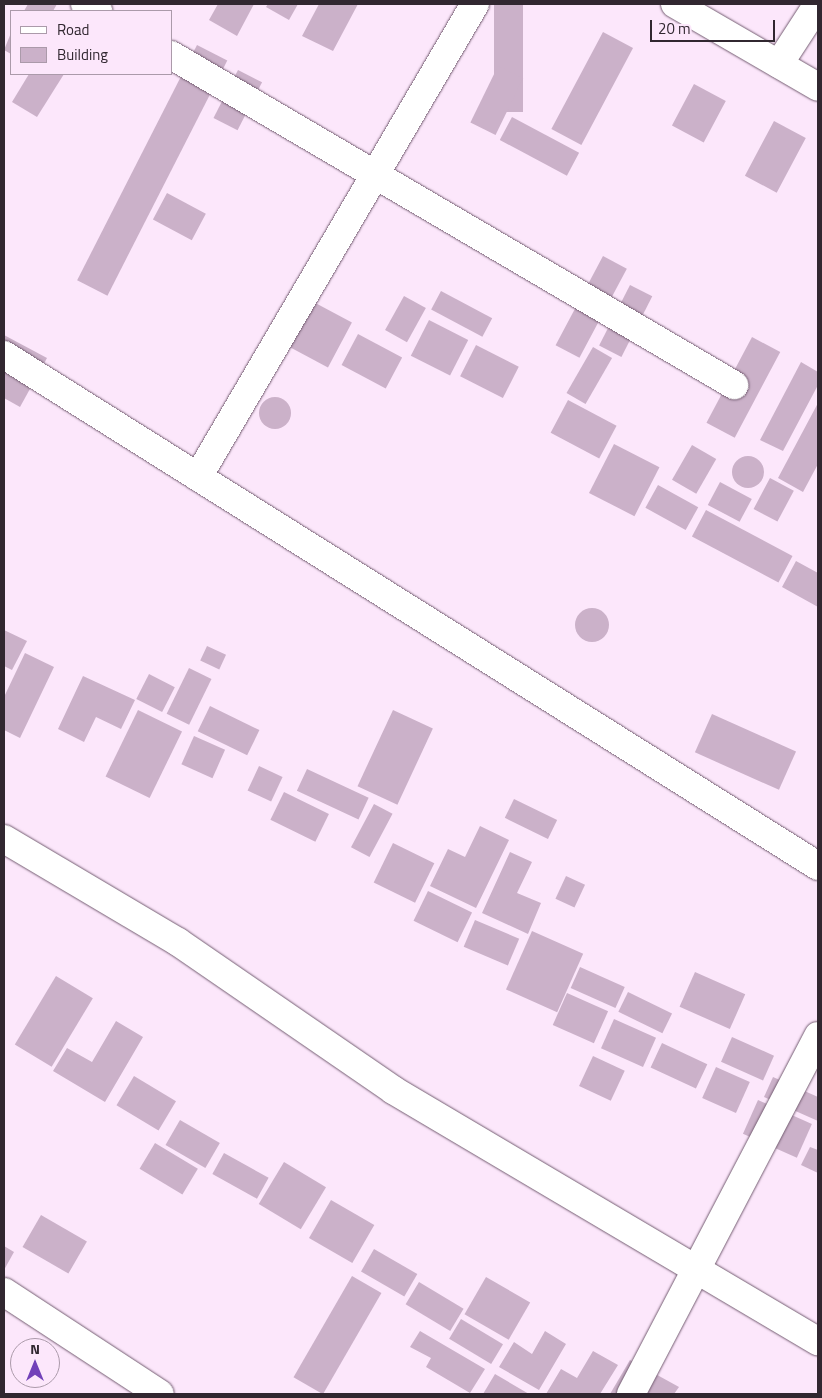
<!DOCTYPE html>
<html>
<head>
<meta charset="utf-8">
<style>
	body { margin:0 }
	#map { position:relative; width:822px; height:1398px; overflow:hidden; background:#fce7fb; font-family:"Titillium Web",sans-serif }
	div>[style] { position:absolute }
	.building>* { inset:0; background:#cbb1c9; transform-origin:0 0 }
	.round { border-radius:50% }
	.roads { filter:drop-shadow(0 0 1px #745d72) drop-shadow(0 0 1px #745d72) }
	.minor>* { height:28px; margin:-14px; padding:0 14px; transform-origin:14px; border-radius:14px; background:#fff }
	span { translate:-50% -50%; white-space:nowrap; text-align:center; line-height:1.15; -webkit-text-stroke:4px #fce7fb; paint-order:stroke }
	.frame { position:absolute; inset:0; border:5px solid #312730; pointer-events:none }
	.legend { position:absolute; left:10px; top:10px; width:162px; height:65px; box-sizing:border-box; background:#fce7fb; border:1px solid #ab9aaa; margin:0; padding:6px 9px; list-style:none; font-size:15px; color:#312730 }
	.legend li { display:flex; align-items:center; gap:10px; height:25px }
	.legend b { width:25px; border:1px solid #ab9aaa }
	.north { position:absolute; left:10px; top:1338px; width:50px; height:50px; box-sizing:border-box; background:#fce7fb; border:1px solid #ab9aaa; border-radius:50%; rotate:0deg; font-size:14px; font-weight:700; line-height:20px; text-align:center; color:#312730 }
	.north::after { content:''; display:block; margin:auto; width:18px; height:22px; background:#7241b9; clip-path:polygon(50% 0,100% 100%,50% 72%,0 100%) }
	.scale { position:absolute; left:650px; top:20px; width:125px; height:22px; box-sizing:border-box; border:2px solid #312730; border-top:0; padding-left:6px; font-size:15px; line-height:18px; white-space:nowrap; color:#312730; -webkit-text-stroke:4px #fce7fb; paint-order:stroke }
</style>
</head>
<body>
<div id="map">
	<div class="building">
		<div style="clip-path:polygon(28px 4px,57px 4px,53px 11px,24px 11px)"></div>
		<div style="clip-path:polygon(218px 4px,254px 4px,237px 36px,209px 20px)"></div>
		<div style="clip-path:polygon(268px 4px,298px 4px,289px 20px,266px 7px)"></div>
		<div style="clip-path:polygon(319px 4px,358px 4px,333px 51px,302px 36px)"></div>
		<div style="left:494px;top:4px;width:29px;height:108px"></div>
		<div style="left:603px;top:32px;width:34px;height:110px;rotate:28deg"></div>
		<div style="clip-path:polygon(11px 33px,11px 54px,4px 50px)"></div>
		<div style="left:197px;top:45px;width:34px;height:264px;rotate:27deg"></div>
		<div style="left:498px;top:66px;width:28px;height:63px;rotate:26deg"></div>
		<div style="left:238px;top:70px;width:27px;height:54px;rotate:27deg"></div>
		<div style="clip-path:polygon(29px 74px,64px 74px,37px 117px,12px 102px)"></div>
		<div style="left:694px;top:84px;width:36px;height:47px;rotate:28deg"></div>
		<div style="left:512px;top:117px;width:76px;height:26px;rotate:28deg"></div>
		<div style="left:774px;top:121px;width:36px;height:62px;rotate:28deg"></div>
		<div style="left:167px;top:193px;width:44px;height:30px;rotate:28deg"></div>
		<div style="left:603px;top:256px;width:27px;height:101px;rotate:28deg"></div>
		<div style="left:630px;top:285px;width:25px;height:68px;rotate:27deg"></div>
		<div style="left:441px;top:291px;width:58px;height:21px;rotate:28deg"></div>
		<div style="left:404px;top:296px;width:25px;height:39px;rotate:29deg"></div>
		<div style="left:306px;top:298px;width:52px;height:51px;rotate:28deg"></div>
		<div style="left:429px;top:320px;width:44px;height:40px;rotate:27deg"></div>
		<div style="left:358px;top:334px;width:50px;height:35px;rotate:28deg"></div>
		<div style="clip-path:polygon(4px 335px,47px 358px,20px 407px,4px 398px)"></div>
		<div style="left:752px;top:337px;width:32px;height:97px;rotate:28deg"></div>
		<div style="left:476px;top:345px;width:48px;height:35px;rotate:27deg"></div>
		<div style="left:593px;top:347px;width:22px;height:53px;rotate:30deg"></div>
		<div style="clip-path:polygon(801px 362px,818px 372px,818px 385px,783px 451px,760px 440px)"></div>
		<div class="round" style="left:259px;top:397px;width:32px;height:32px"></div>
		<div style="left:568px;top:400px;width:55px;height:37px;rotate:28deg"></div>
		<div style="clip-path:polygon(818px 403px,818px 464px,803px 492px,778px 478px)"></div>
		<div style="left:614px;top:444px;width:51px;height:55px;rotate:27deg"></div>
		<div style="left:692px;top:445px;width:28px;height:40px;rotate:30deg"></div>
		<div class="round" style="left:732px;top:456px;width:32px;height:32px"></div>
		<div style="left:770px;top:478px;width:27px;height:35px;rotate:28deg"></div>
		<div style="left:720px;top:482px;width:36px;height:26px;rotate:28deg"></div>
		<div style="left:658px;top:485px;width:46px;height:26px;rotate:29deg"></div>
		<div style="left:706px;top:510px;width:98px;height:30px;rotate:28deg"></div>
		<div style="clip-path:polygon(796px 561px,818px 573px,818px 607px,782px 587px)"></div>
		<div class="round" style="left:575px;top:608px;width:34px;height:34px"></div>
		<div style="clip-path:polygon(4px 630px,27px 641px,12px 670px,4px 666px)"></div>
		<div style="left:207px;top:646px;width:21px;height:16px;rotate:25deg"></div>
		<div style="clip-path:polygon(25px 653px,54px 667px,20px 738px,4px 730px,4px 697px)"></div>
		<div style="left:189px;top:668px;width:25px;height:51px;rotate:26deg"></div>
		<div style="left:149px;top:674px;width:29px;height:28px;rotate:27deg"></div>
		<div style="clip-path:polygon(83px 676px,135px 700px,121px 729px,96px 717px,84px 742px,58px 729px)"></div>
		<div style="left:210px;top:706px;width:55px;height:28px;rotate:26deg"></div>
		<div style="left:138px;top:710px;width:49px;height:74px;rotate:26deg"></div>
		<div style="left:393px;top:710px;width:44px;height:84px;rotate:25deg"></div>
		<div style="left:712px;top:714px;width:92px;height:42px;rotate:24deg"></div>
		<div style="left:194px;top:736px;width:34px;height:31px;rotate:24deg"></div>
		<div style="left:259px;top:766px;width:26px;height:27px;rotate:25deg"></div>
		<div style="left:307px;top:769px;width:68px;height:24px;rotate:25deg"></div>
		<div style="left:284px;top:792px;width:50px;height:31px;rotate:26deg"></div>
		<div style="left:514px;top:799px;width:48px;height:21px;rotate:26deg"></div>
		<div style="left:374px;top:804px;width:21px;height:49px;rotate:28deg"></div>
		<div style="clip-path:polygon(480px 826px,509px 840px,476px 908px,430px 886px,448px 849px,465px 857px)"></div>
		<div style="left:393px;top:843px;width:46px;height:44px;rotate:26deg"></div>
		<div style="clip-path:polygon(510px 852px,532px 862px,517px 893px,541px 903px,528px 934px,482px 913px)"></div>
		<div style="left:566px;top:876px;width:21px;height:25px;rotate:25deg"></div>
		<div style="left:428px;top:891px;width:49px;height:33px;rotate:26deg"></div>
		<div style="left:475px;top:920px;width:48px;height:29px;rotate:23deg"></div>
		<div style="left:532px;top:931px;width:56px;height:64px;rotate:24deg"></div>
		<div style="left:580px;top:967px;width:49px;height:23px;rotate:24deg"></div>
		<div style="left:695px;top:972px;width:55px;height:38px;rotate:24deg"></div>
		<div style="left:56px;top:976px;width:43px;height:80px;rotate:31deg"></div>
		<div style="left:628px;top:992px;width:49px;height:22px;rotate:26deg"></div>
		<div style="left:567px;top:993px;width:45px;height:35px;rotate:24deg"></div>
		<div style="left:614px;top:1019px;width:46px;height:32px;rotate:24deg"></div>
		<div style="clip-path:polygon(116px 1021px,143px 1037px,105px 1102px,53px 1071px,67px 1048px,92px 1062px)"></div>
		<div style="left:732px;top:1037px;width:46px;height:27px;rotate:24deg"></div>
		<div style="left:662px;top:1043px;width:50px;height:27px;rotate:25deg"></div>
		<div style="left:593px;top:1056px;width:35px;height:33px;rotate:25deg"></div>
		<div style="left:716px;top:1067px;width:37px;height:34px;rotate:24deg"></div>
		<div style="left:134px;top:1076px;width:49px;height:34px;rotate:31deg"></div>
		<div style="clip-path:polygon(773px 1077px,818px 1097px,818px 1121px,764px 1097px)"></div>
		<div style="left:758px;top:1100px;width:59px;height:37px;rotate:24deg"></div>
		<div style="left:180px;top:1120px;width:46px;height:29px;rotate:30deg"></div>
		<div style="left:155px;top:1143px;width:50px;height:30px;rotate:31deg"></div>
		<div style="clip-path:polygon(810px 1147px,818px 1150px,818px 1173px,801px 1165px)"></div>
		<div style="left:224px;top:1153px;width:51px;height:24px;rotate:29deg"></div>
		<div style="left:284px;top:1162px;width:49px;height:49px;rotate:31deg"></div>
		<div style="left:331px;top:1200px;width:50px;height:44px;rotate:30deg"></div>
		<div style="left:41px;top:1215px;width:53px;height:37px;rotate:30deg"></div>
		<div style="clip-path:polygon(4px 1246px,14px 1252px,4px 1270px)"></div>
		<div style="left:374px;top:1249px;width:50px;height:26px;rotate:30deg"></div>
		<div style="left:352px;top:1276px;width:34px;height:117px;rotate:30deg"></div>
		<div style="left:486px;top:1277px;width:51px;height:43px;rotate:30deg"></div>
		<div style="left:419px;top:1282px;width:52px;height:26px;rotate:31deg"></div>
		<div style="left:461px;top:1319px;width:49px;height:23px;rotate:31deg"></div>
		<div style="clip-path:polygon(420px 1331px,485px 1369px,470px 1393px,426px 1367px,431px 1358px,410px 1347px)"></div>
		<div style="clip-path:polygon(545px 1331px,566px 1344px,539px 1390px,499px 1367px,514px 1342px,532px 1354px)"></div>
		<div style="clip-path:polygon(593px 1351px,618px 1365px,600px 1394px,546px 1394px,561px 1369px,577px 1378px)"></div>
		<div style="clip-path:polygon(630px 1360px,679px 1387px,674px 1394px,610px 1394px)"></div>
		<div style="clip-path:polygon(495px 1374px,529px 1394px,483px 1394px)"></div>
	</div>
	<div class="roads">
		<div class="minor">
			<div style="left:85px;top:4px;width:15px;rotate:28deg"></div>
			<div style="left:675px;top:4px;width:165px;rotate:30.1deg"></div>
			<div style="left:171px;top:55px;width:653px;rotate:30.38deg"></div>
			<div style="left:779px;top:64px;width:72px;rotate:-57deg"></div>
			<div style="left:4px;top:355px;width:961px;rotate:32.12deg"></div>
			<div style="left:198px;top:477px;width:548px;rotate:-59.65deg"></div>
			<div style="left:4px;top:839px;width:202px;rotate:30.6deg"></div>
			<div style="left:178px;top:942px;width:261px;rotate:34.5deg"></div>
			<div style="left:393px;top:1090px;width:494px;rotate:30.6deg"></div>
			<div style="left:4px;top:1292px;width:186px;rotate:33.2deg"></div>
			<div style="left:631px;top:1394px;width:404px;rotate:-62.4deg"></div>
		</div>
	</div>
	<div class="frame"></div>
	<ul class="legend">
	<li><b style="height:6px;background:#fff"></b>Road</li>
	<li><b style="height:14px;background:#cbb1c9"></b>Building</li>
	</ul>
	<div class="north">N</div>
	<div class="scale">20 m</div>
</div>
</body>
</html>
